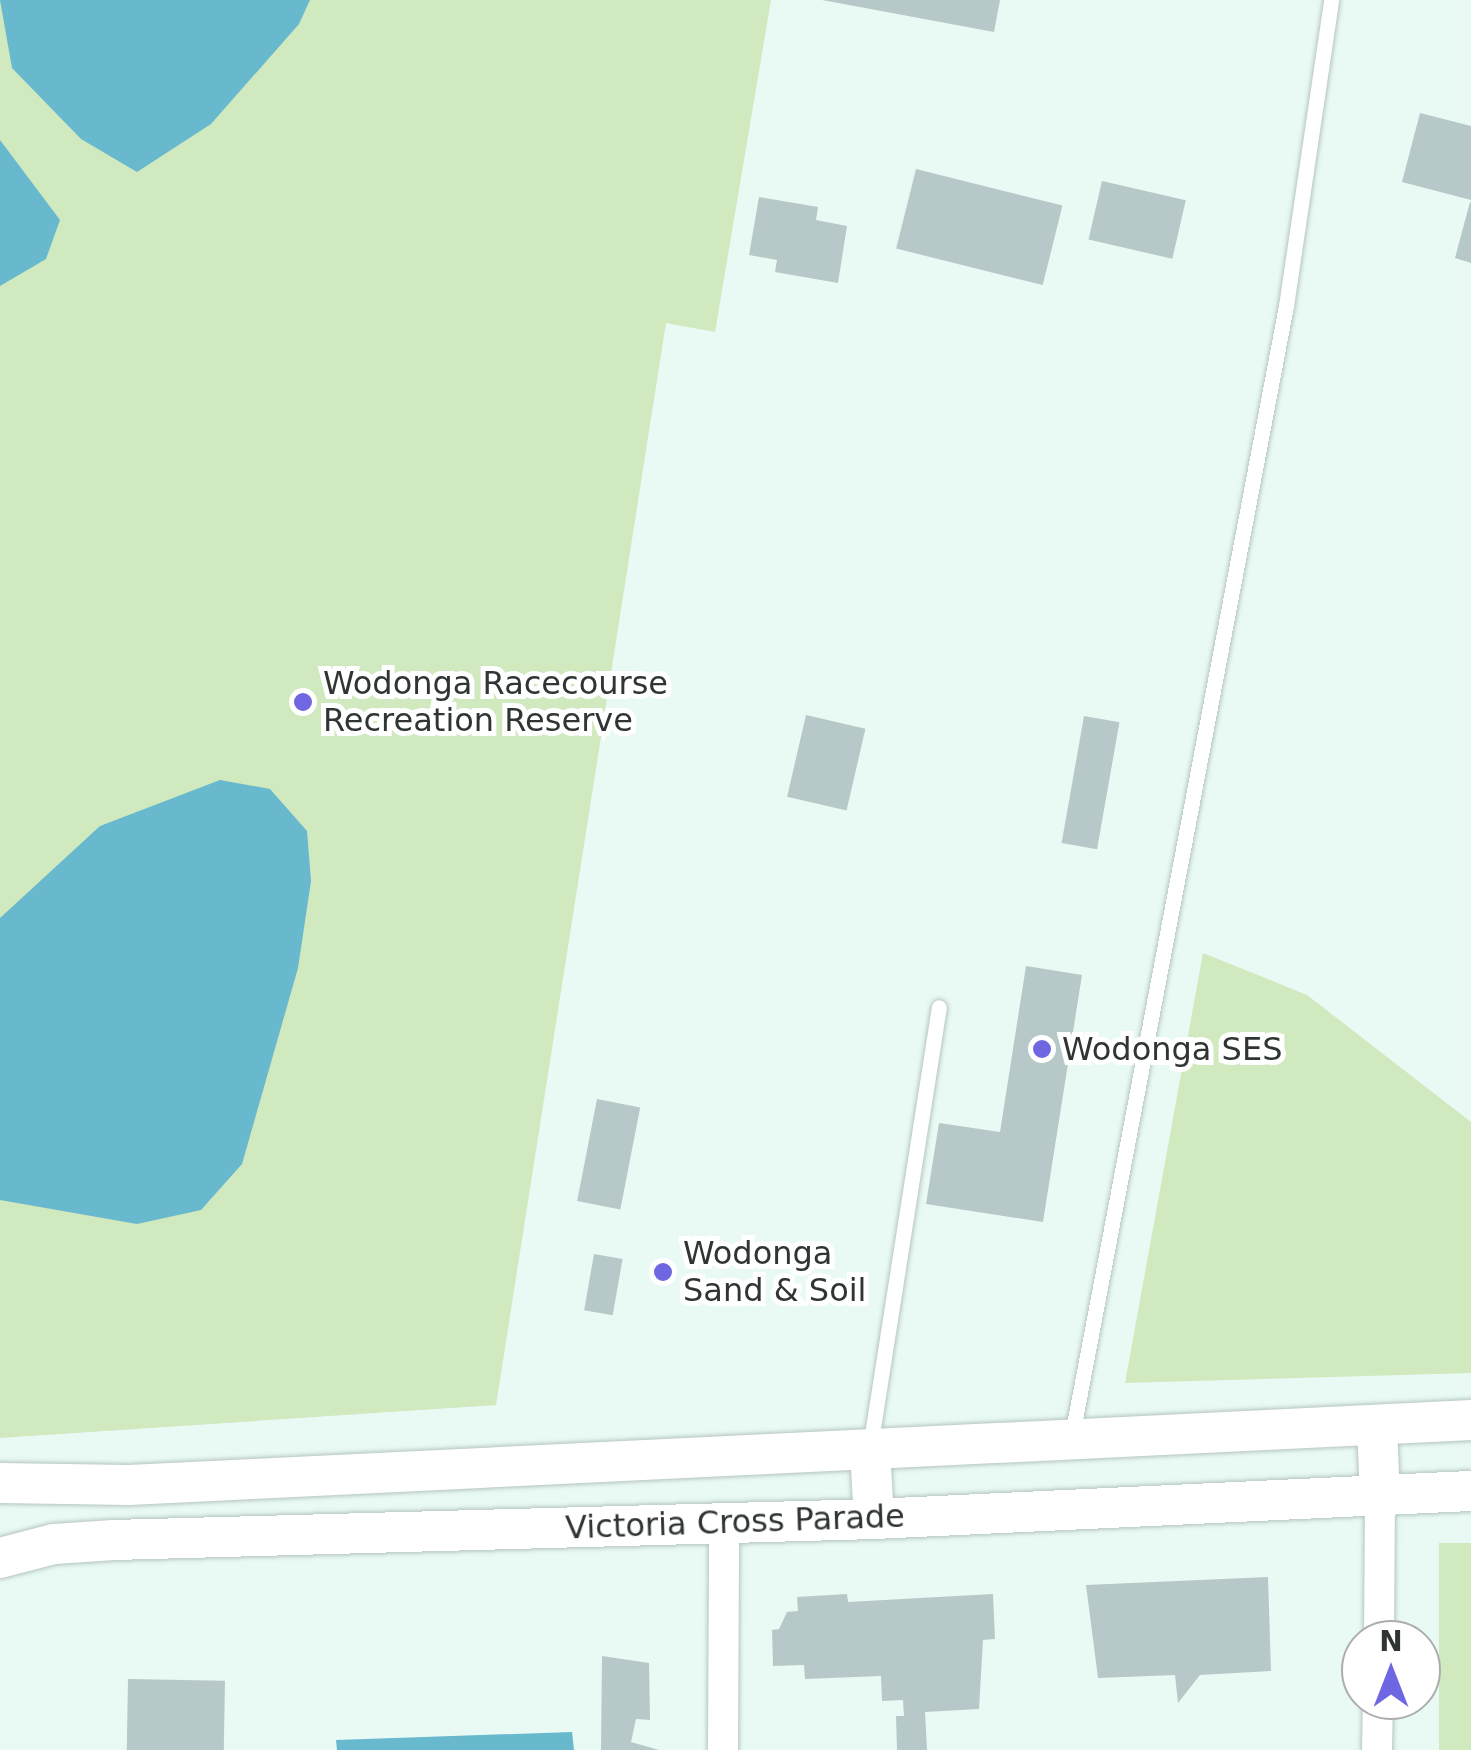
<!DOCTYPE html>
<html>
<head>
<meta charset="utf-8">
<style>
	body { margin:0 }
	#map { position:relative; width:1471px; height:1750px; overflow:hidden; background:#e9faf4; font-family:"DejaVu Sans",sans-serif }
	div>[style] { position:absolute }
	.green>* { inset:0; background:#d0e9be; transform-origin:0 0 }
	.water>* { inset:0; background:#68b8ce }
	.building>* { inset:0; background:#b7c8c8; transform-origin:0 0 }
	.roads { filter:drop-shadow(0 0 2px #b5c5c0) drop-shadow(0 0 2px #b5c5c0) }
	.lane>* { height:15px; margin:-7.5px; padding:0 7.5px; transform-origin:7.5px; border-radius:7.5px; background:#fff }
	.street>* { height:30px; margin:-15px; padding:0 15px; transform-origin:15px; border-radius:15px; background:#fff }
	.secondary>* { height:40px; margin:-20px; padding:0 20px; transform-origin:20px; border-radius:20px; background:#fff }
	.dots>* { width:28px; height:28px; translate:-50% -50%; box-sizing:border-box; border:5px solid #fff; border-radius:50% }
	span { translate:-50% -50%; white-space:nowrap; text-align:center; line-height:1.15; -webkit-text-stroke:10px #fff; paint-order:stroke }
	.poi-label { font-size:32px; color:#2f3533 }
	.left { translate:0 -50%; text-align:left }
	.street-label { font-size:32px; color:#2f3533 }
	.north { position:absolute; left:1341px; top:1620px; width:100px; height:100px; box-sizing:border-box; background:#fff; border:2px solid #acaead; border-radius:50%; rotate:0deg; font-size:28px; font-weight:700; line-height:40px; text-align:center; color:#2f3533 }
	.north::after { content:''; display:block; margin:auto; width:35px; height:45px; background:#6f67e1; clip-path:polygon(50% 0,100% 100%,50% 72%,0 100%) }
</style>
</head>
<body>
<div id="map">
	<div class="green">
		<div style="clip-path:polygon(0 0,771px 0,715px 332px,666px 323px,496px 1405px,0 1438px)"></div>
		<div style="clip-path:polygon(1203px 953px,1307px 995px,1471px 1122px,1471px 1373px,1125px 1383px)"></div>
		<div style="left:1439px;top:1543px;width:32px;height:207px"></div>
	</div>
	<div class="water">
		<div style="clip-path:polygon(0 0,310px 0,299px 24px,211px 124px,137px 172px,81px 139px,12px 68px)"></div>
		<div style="clip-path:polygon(0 140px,60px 220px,46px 259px,0 286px)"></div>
		<div style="clip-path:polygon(220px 780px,270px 789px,307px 831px,311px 881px,298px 968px,242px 1164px,201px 1210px,137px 1224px,0 1200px,0 918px,100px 826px)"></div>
		<div style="clip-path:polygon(572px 1732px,574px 1750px,337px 1750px,336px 1740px)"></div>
	</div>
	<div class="building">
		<div style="clip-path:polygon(822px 0,1000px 0,994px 32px)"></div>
		<div style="clip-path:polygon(1420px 113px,1471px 126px,1471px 200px,1402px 182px)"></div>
		<div style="left:916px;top:169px;width:151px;height:82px;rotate:14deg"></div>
		<div style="left:1102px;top:181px;width:86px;height:60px;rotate:13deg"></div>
		<div style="clip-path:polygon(759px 197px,818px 207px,816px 220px,847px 226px,838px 283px,775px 272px,777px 260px,749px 255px)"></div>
		<div style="clip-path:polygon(1470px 202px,1471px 203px,1471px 263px,1455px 258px)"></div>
		<div style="left:806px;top:715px;width:61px;height:84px;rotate:13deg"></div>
		<div style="left:1084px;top:716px;width:36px;height:129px;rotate:10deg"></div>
		<div style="clip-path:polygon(1026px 966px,1082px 975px,1043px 1222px,926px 1204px,939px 1123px,1000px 1132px)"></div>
		<div style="left:597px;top:1099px;width:44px;height:104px;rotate:11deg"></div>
		<div style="left:594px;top:1254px;width:29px;height:57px;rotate:10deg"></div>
		<div style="clip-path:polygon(1268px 1577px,1271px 1671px,1200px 1675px,1178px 1703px,1175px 1675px,1098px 1678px,1086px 1585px)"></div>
		<div style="clip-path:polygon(847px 1594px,848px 1602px,993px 1594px,995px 1639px,983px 1640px,979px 1709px,925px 1712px,927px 1750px,897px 1750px,896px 1716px,904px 1716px,903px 1700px,882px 1701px,881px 1676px,805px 1679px,804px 1665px,773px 1666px,772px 1630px,779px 1629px,787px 1612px,798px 1611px,797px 1597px)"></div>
		<div style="clip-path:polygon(602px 1656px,649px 1663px,650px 1720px,636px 1719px,631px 1742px,659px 1750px,601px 1750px)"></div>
		<div style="left:128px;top:1679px;width:97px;height:71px;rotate:1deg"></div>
	</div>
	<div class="roads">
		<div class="lane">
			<div style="left:1072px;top:1435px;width:1149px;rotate:-79.27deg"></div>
			<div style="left:1286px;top:306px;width:309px;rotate:-81.6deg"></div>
			<div style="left:870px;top:1447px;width:445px;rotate:-81.1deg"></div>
		</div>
		<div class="street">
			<div style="left:1379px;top:1640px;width:143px;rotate:-89.6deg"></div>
			<div style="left:723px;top:1750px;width:228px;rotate:-89.7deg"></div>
			<div style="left:1377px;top:1750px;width:50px;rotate:-88.9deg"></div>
		</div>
		<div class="secondary">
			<div style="left:1377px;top:1426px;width:71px;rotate:87.6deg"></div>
			<div style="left:870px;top:1450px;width:69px;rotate:86.7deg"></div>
			<div style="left:0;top:1483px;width:129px;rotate:0.9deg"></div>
			<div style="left:129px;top:1485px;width:1344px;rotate:-2.77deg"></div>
			<div style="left:0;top:1558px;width:56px;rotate:-14.5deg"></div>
			<div style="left:54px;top:1544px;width:60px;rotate:-3.8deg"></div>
			<div style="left:114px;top:1540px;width:760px;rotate:-1.58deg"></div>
			<div style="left:874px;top:1519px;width:598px;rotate:-2.69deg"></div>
		</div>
	</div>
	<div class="dots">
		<div style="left:303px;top:702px;background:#6f67e1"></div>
		<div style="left:1042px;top:1049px;background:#6f67e1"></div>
		<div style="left:663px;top:1272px;background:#6f67e1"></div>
	</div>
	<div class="poi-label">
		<span class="left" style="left:323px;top:702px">Wodonga Racecourse<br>Recreation Reserve</span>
		<span class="left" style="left:1062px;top:1049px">Wodonga SES</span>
		<span class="left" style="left:683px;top:1272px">Wodonga<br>Sand &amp; Soil</span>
	</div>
	<div class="street-label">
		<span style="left:735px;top:1522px;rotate:-2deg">Victoria Cross Parade</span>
	</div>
	<div class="north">N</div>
</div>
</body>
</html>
